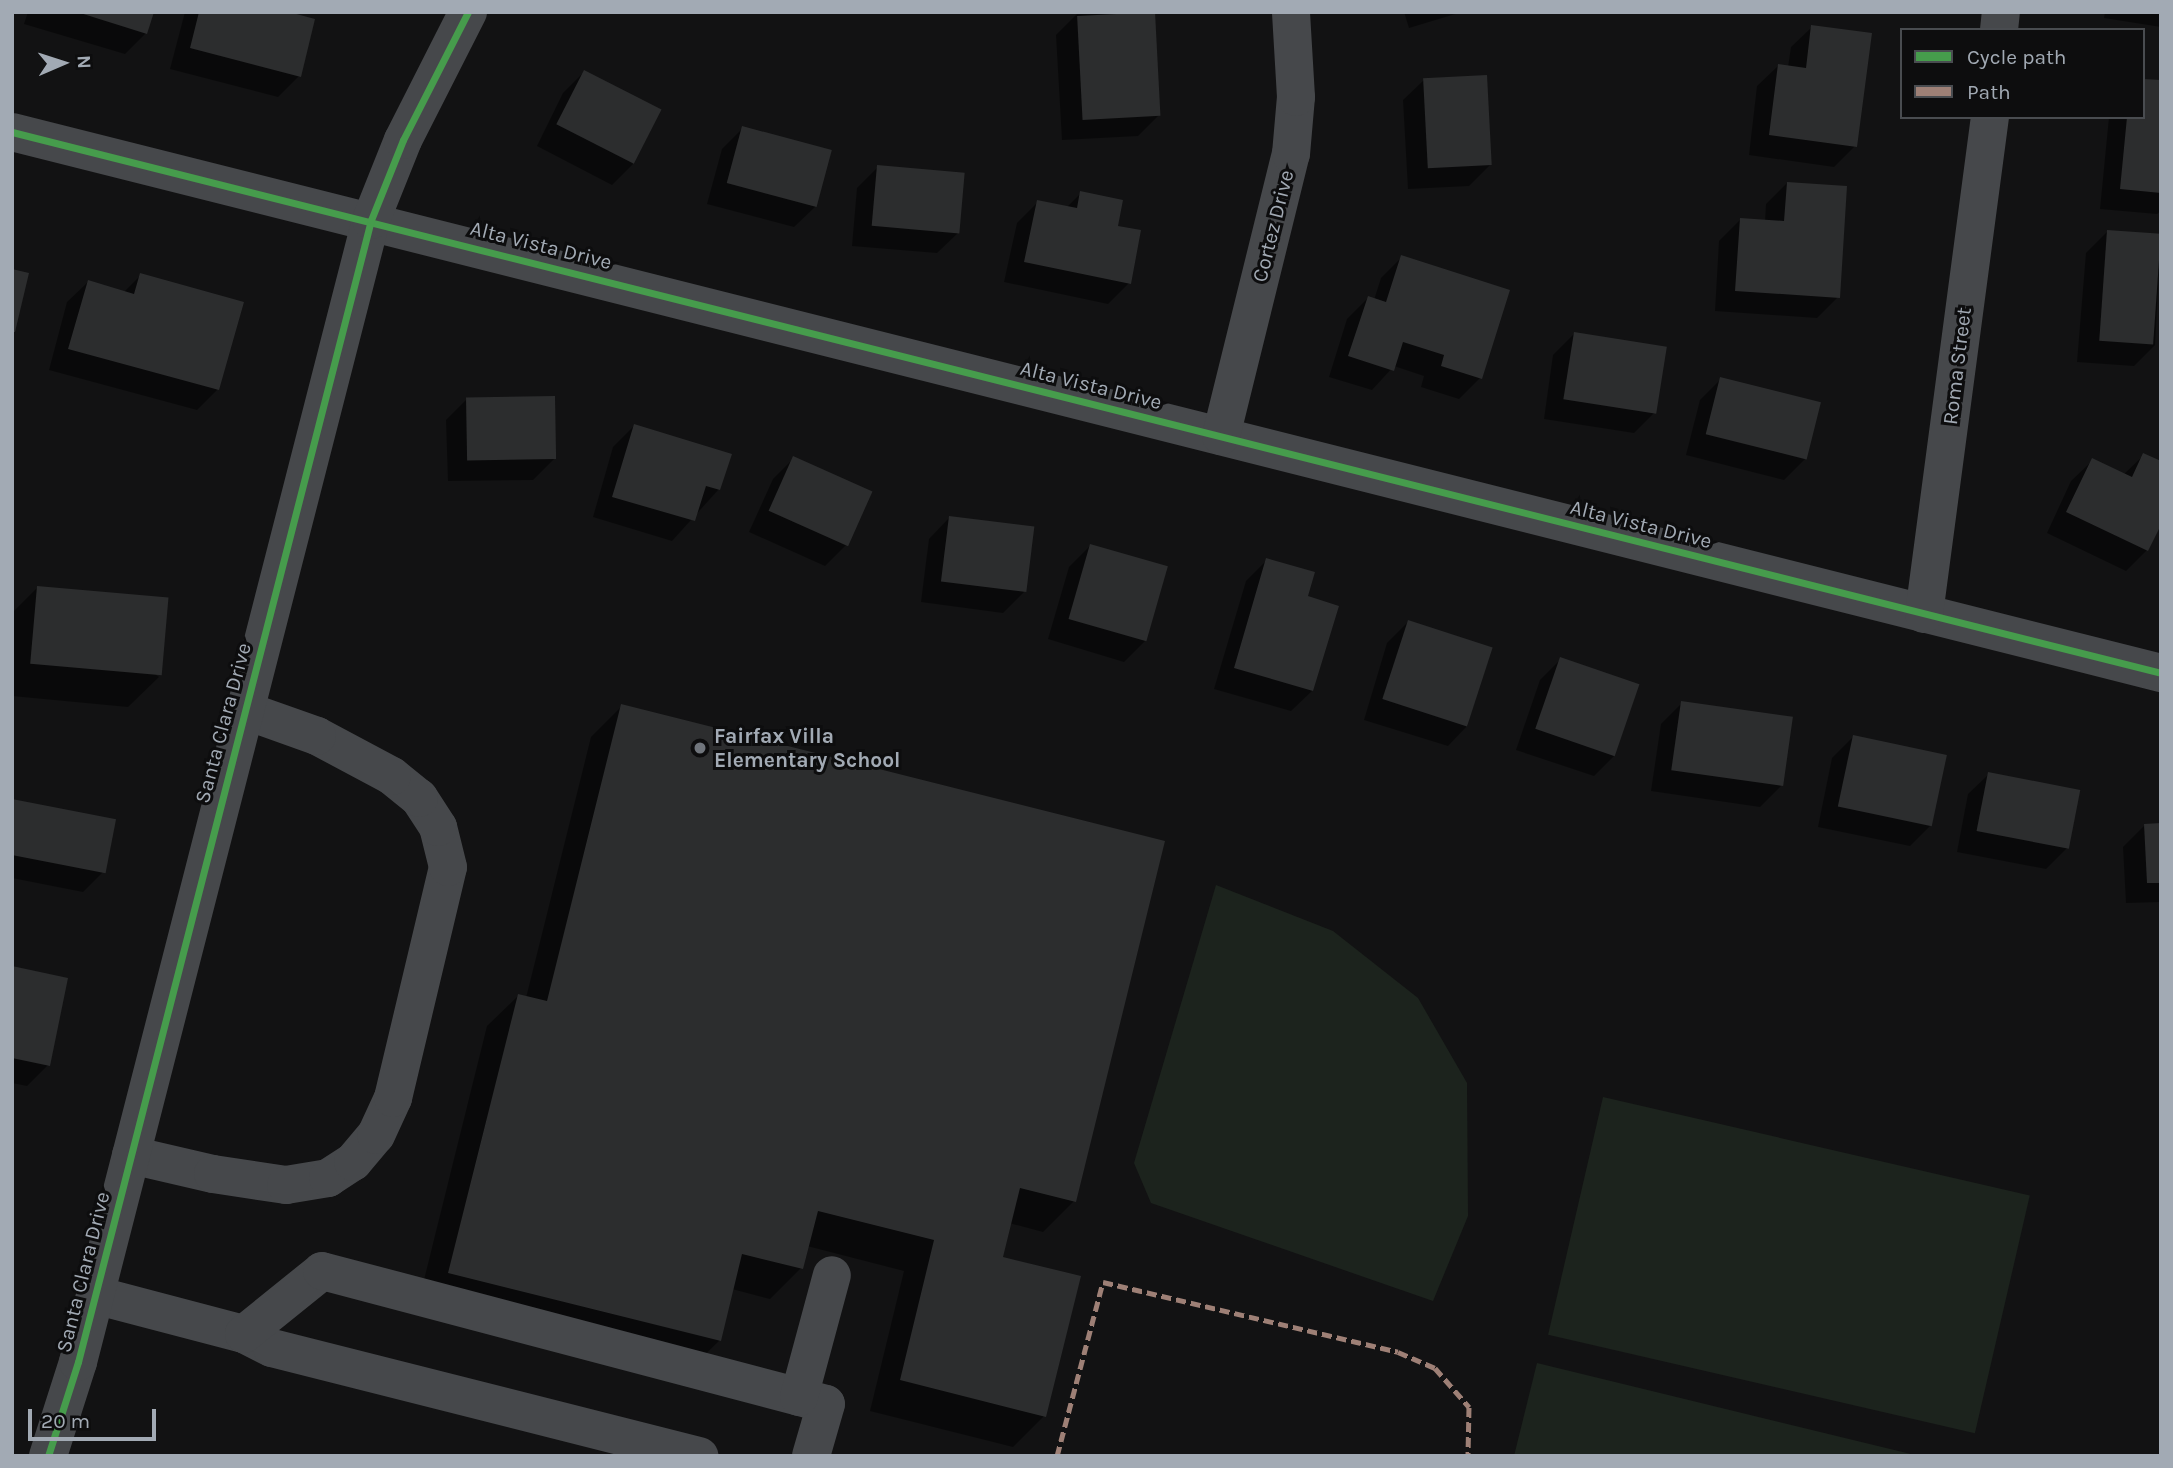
<!DOCTYPE html>
<html>
<head>
<meta charset="utf-8">
<style>
	body { margin:0 }
	#map { position:relative; width:2173px; height:1468px; overflow:hidden; background:#121213; font-family:Karla,sans-serif }
	div>[style] { position:absolute }
	.green>* { inset:0; background:#1c231d; transform-origin:0 0 }
	.shadow>* { inset:0; background:#0007 }
	.building>* { inset:0; background:#2c2d2e; transform-origin:0 0 }
	.minor>* { height:38px; margin:-19px; padding:0 19px; transform-origin:19px; border-radius:19px; background:#46484b }
	.quiet>* { height:5px; margin-top:-2.5px; transform-origin:0; background:repeating-linear-gradient(90deg,#9e8076 0 10px,transparent 0 15px) }
	.cycleway>* { height:7px; margin:-3.5px; padding:0 3.5px; transform-origin:3.5px; border-radius:3.5px; background:#469c4c }
	.dots>* { width:19px; height:19px; translate:-50% -50%; box-sizing:border-box; border:4px solid #0d0d0e; border-radius:50% }
	span { translate:-50% -50%; white-space:nowrap; text-align:center; line-height:1.15; -webkit-text-stroke:6px #0d0d0e; paint-order:stroke }
	.street-label { font-size:21px; color:#a2aab4 }
	.poi-label { font-size:21px; color:#a2aab4; font-weight:700 }
	.left { translate:0 -50%; text-align:left }
	.frame { position:absolute; inset:0; border:14px solid #a2aab4; pointer-events:none }
	.legend { position:absolute; left:1900px; top:28px; width:245px; height:91px; box-sizing:border-box; background:#0d0d0e; border:2px solid #494c50; margin:0; padding:9px 12px; list-style:none; font-size:21px; color:#a2aab4 }
	.legend li { display:flex; align-items:center; gap:14px; height:35px }
	.legend b { width:35px; border:2px solid #494c50 }
	.north { position:absolute; left:28px; top:28px; width:70px; height:70px; -webkit-text-stroke:5px #0d0d0e; paint-order:stroke; rotate:87deg; font-size:19px; font-weight:700; line-height:28px; text-align:center; color:#a2aab4 }
	.north::after { content:''; display:block; margin:auto; width:24px; height:32px; background:#a2aab4; clip-path:polygon(50% 0,100% 100%,50% 72%,0 100%) }
	.scale { position:absolute; left:28px; top:1409px; width:128px; height:32px; box-sizing:border-box; border:4px solid #a2aab4; border-top:0; padding-left:9px; font-size:21px; line-height:24px; white-space:nowrap; color:#a2aab4; -webkit-text-stroke:5px #0d0d0e; paint-order:stroke }
</style>
</head>
<body>
<div id="map">
	<div class="green">
		<div style="clip-path:polygon(1216px 885px,1333px 931px,1418px 998px,1467px 1083px,1468px 1216px,1433px 1301px,1151px 1203px,1134px 1163px)"></div>
		<div style="left:1603px;top:1097px;width:438px;height:244px;rotate:13deg"></div>
		<div style="clip-path:polygon(1537px 1363px,1919px 1456px,1514px 1456px)"></div>
	</div>
	<div class="shadow">
		<div style="clip-path:polygon(28px 12px,152px 12px,146px 33px,125px 54px,24px 24px)"></div>
		<div style="clip-path:polygon(185px 12px,282px 12px,299px 76px,278px 97px,170px 69px)"></div>
		<div style="clip-path:polygon(1154px 12px,1159px 115px,1138px 136px,1062px 140px,1056px 35px,1077px 14px)"></div>
		<div style="clip-path:polygon(1404px 12px,1462px 12px,1409px 28px)"></div>
		<div style="clip-path:polygon(2105px 12px,2161px 12px,2161px 27px,2104px 18px)"></div>
		<div style="clip-path:polygon(1812px 27px,1855px 146px,1834px 167px,1749px 155px,1757px 86px,1778px 66px,1788px 67px,1791px 47px)"></div>
		<div style="clip-path:polygon(584px 72px,633px 164px,612px 185px,537px 146px,563px 93px)"></div>
		<div style="clip-path:polygon(1424px 80px,1490px 165px,1469px 186px,1408px 189px,1403px 100px)"></div>
		<div style="clip-path:polygon(2161px 82px,2161px 211px,2157px 214px,2100px 209px,2109px 117px,2143px 117px)"></div>
		<div style="clip-path:polygon(743px 128px,830px 151px,815px 207px,794px 227px,707px 204px,722px 149px)"></div>
		<div style="clip-path:polygon(878px 167px,958px 233px,937px 253px,852px 246px,857px 188px)"></div>
		<div style="clip-path:polygon(1787px 183px,1838px 297px,1817px 318px,1715px 311px,1719px 241px,1740px 220px,1765px 222px,1766px 204px)"></div>
		<div style="clip-path:polygon(1081px 193px,1116px 227px,1129px 283px,1108px 304px,1004px 282px,1017px 223px,1038px 202px,1067px 207px)"></div>
		<div style="clip-path:polygon(2107px 232px,2161px 236px,2155px 345px,2134px 366px,2077px 362px,2086px 253px)"></div>
		<div style="clip-path:polygon(1402px 257px,1480px 378px,1459px 399px,1421px 387px,1424px 376px,1394px 366px,1372px 390px,1329px 377px,1347px 319px,1368px 298px,1374px 300px,1381px 278px)"></div>
		<div style="clip-path:polygon(141px 275px,217px 390px,197px 410px,49px 370px,67px 302px,88px 282px,123px 293px)"></div>
		<div style="clip-path:polygon(1574px 334px,1655px 412px,1634px 433px,1544px 419px,1553px 355px)"></div>
		<div style="clip-path:polygon(1721px 379px,1805px 459px,1784px 480px,1686px 455px,1700px 400px)"></div>
		<div style="clip-path:polygon(467px 399px,554px 459px,533px 480px,448px 481px,446px 420px)"></div>
		<div style="clip-path:polygon(634px 426px,719px 489px,672px 541px,593px 517px,613px 447px)"></div>
		<div style="clip-path:polygon(2144px 455px,2147px 550px,2126px 571px,2047px 533px,2071px 481px,2092px 461px,2123px 475px)"></div>
		<div style="clip-path:polygon(793px 459px,846px 545px,825px 566px,749px 532px,773px 479px)"></div>
		<div style="clip-path:polygon(949px 518px,1024px 592px,1003px 613px,921px 602px,929px 539px)"></div>
		<div style="clip-path:polygon(1090px 546px,1145px 641px,1124px 662px,1048px 639px,1069px 567px)"></div>
		<div style="clip-path:polygon(1267px 560px,1312px 691px,1291px 711px,1214px 689px,1246px 581px)"></div>
		<div style="clip-path:polygon(38px 587px,159px 677px,128px 707px,12px 696px,12px 613px)"></div>
		<div style="clip-path:polygon(1408px 622px,1468px 725px,1448px 746px,1364px 720px,1387px 643px)"></div>
		<div style="clip-path:polygon(1561px 659px,1615px 755px,1594px 776px,1516px 750px,1540px 680px)"></div>
		<div style="clip-path:polygon(1682px 703px,1781px 786px,1760px 807px,1651px 791px,1661px 724px)"></div>
		<div style="clip-path:polygon(622px 706px,1074px 1201px,1043px 1232px,1009px 1223px,1000px 1258px,1044px 1416px,1013px 1447px,870px 1411px,904px 1271px,807px 1246px,801px 1268px,770px 1299px,732px 1289px,719px 1341px,688px 1371px,418px 1304px,487px 1026px,518px 996px,526px 998px,591px 737px)"></div>
		<div style="clip-path:polygon(1853px 737px,1931px 825px,1910px 846px,1818px 827px,1832px 758px)"></div>
		<div style="clip-path:polygon(1989px 774px,2067px 848px,2046px 869px,1957px 852px,1968px 794px)"></div>
		<div style="clip-path:polygon(12px 801px,104px 871px,83px 892px,12px 878px)"></div>
		<div style="clip-path:polygon(2161px 825px,2161px 902px,2126px 903px,2123px 847px,2144px 826px)"></div>
		<div style="clip-path:polygon(12px 968px,48px 1065px,27px 1086px,12px 1083px)"></div>
	</div>
	<div class="building">
		<div style="clip-path:polygon(77px 12px,154px 12px,147px 34px)"></div>
		<div style="clip-path:polygon(199px 12px,289px 12px,315px 19px,301px 77px,190px 48px)"></div>
		<div style="left:1155px;top:12px;width:104px;height:78px;rotate:87deg"></div>
		<div style="clip-path:polygon(1811px 25px,1872px 33px,1857px 147px,1769px 135px,1778px 64px,1806px 68px)"></div>
		<div style="left:584px;top:70px;width:87px;height:61px;rotate:27deg"></div>
		<div style="left:1487px;top:75px;width:90px;height:64px;rotate:87deg"></div>
		<div style="clip-path:polygon(2143px 79px,2161px 80px,2161px 193px,2120px 189px,2127px 117px,2143px 117px)"></div>
		<div style="left:742px;top:126px;width:93px;height:59px;rotate:15deg"></div>
		<div style="left:877px;top:165px;width:88px;height:61px;rotate:5deg"></div>
		<div style="clip-path:polygon(1787px 182px,1847px 186px,1840px 298px,1735px 291px,1740px 218px,1784px 221px)"></div>
		<div style="clip-path:polygon(1080px 191px,1123px 200px,1118px 226px,1141px 230px,1131px 284px,1024px 262px,1037px 200px,1077px 208px)"></div>
		<div style="left:2107px;top:230px;width:54px;height:111px;rotate:4deg"></div>
		<div style="clip-path:polygon(1401px 255px,1510px 290px,1482px 379px,1441px 366px,1444px 355px,1403px 342px,1394px 371px,1348px 356px,1368px 296px,1386px 302px)"></div>
		<div style="clip-path:polygon(12px 269px,29px 273px,15px 332px,12px 332px)"></div>
		<div style="clip-path:polygon(140px 273px,244px 302px,219px 390px,68px 349px,88px 280px,134px 294px)"></div>
		<div style="left:1574px;top:332px;width:94px;height:68px;rotate:9deg"></div>
		<div style="left:1720px;top:377px;width:104px;height:59px;rotate:14deg"></div>
		<div style="left:555px;top:396px;width:63px;height:89px;rotate:89deg"></div>
		<div style="clip-path:polygon(634px 424px,732px 454px,720px 490px,706px 486px,695px 521px,612px 497px)"></div>
		<div style="clip-path:polygon(2143px 453px,2161px 461px,2161px 525px,2148px 551px,2066px 512px,2092px 458px,2132px 477px)"></div>
		<div style="left:793px;top:456px;width:87px;height:60px;rotate:24deg"></div>
		<div style="left:949px;top:516px;width:86px;height:66px;rotate:7deg"></div>
		<div style="left:1090px;top:544px;width:81px;height:78px;rotate:16deg"></div>
		<div style="clip-path:polygon(1266px 558px,1315px 572px,1308px 596px,1339px 606px,1313px 691px,1234px 668px)"></div>
		<div style="left:37px;top:586px;width:132px;height:78px;rotate:5deg"></div>
		<div style="left:1408px;top:620px;width:89px;height:83px;rotate:18deg"></div>
		<div style="left:1560px;top:657px;width:84px;height:76px;rotate:19deg"></div>
		<div style="left:1681px;top:701px;width:113px;height:70px;rotate:8deg"></div>
		<div style="clip-path:polygon(621px 704px,1165px 841px,1076px 1202px,1020px 1188px,1003px 1257px,1081px 1276px,1046px 1417px,900px 1380px,934px 1240px,818px 1211px,803px 1269px,742px 1254px,721px 1341px,448px 1273px,518px 994px,547px 1001px)"></div>
		<div style="left:1853px;top:735px;width:96px;height:73px;rotate:12deg"></div>
		<div style="left:1988px;top:772px;width:94px;height:60px;rotate:11deg"></div>
		<div style="left:12px;top:799px;width:106px;height:55px;rotate:11deg"></div>
		<div style="clip-path:polygon(2161px 823px,2161px 883px,2147px 883px,2144px 824px)"></div>
		<div style="clip-path:polygon(12px 966px,68px 978px,50px 1066px,12px 1058px)"></div>
	</div>
	<div class="minor">
		<div style="left:1999px;top:30px;width:18px;rotate:-84deg"></div>
		<div style="left:12px;top:132px;width:2216px;rotate:14.13deg"></div>
		<div style="left:1221px;top:436px;width:291px;rotate:-76.1deg"></div>
		<div style="left:1291px;top:154px;width:57px;rotate:-85deg"></div>
		<div style="left:1296px;top:97px;width:85px;rotate:-93.4deg"></div>
		<div style="left:1924px;top:614px;width:501px;rotate:-82.44deg"></div>
		<div style="left:131px;top:1155px;width:84px;rotate:13deg"></div>
		<div style="left:213px;top:1174px;width:74px;rotate:8.6deg"></div>
		<div style="left:286px;top:1185px;width:43px;rotate:-9.5deg"></div>
		<div style="left:328px;top:1178px;width:30px;rotate:-33deg"></div>
		<div style="left:353px;top:1162px;width:35px;rotate:-50deg"></div>
		<div style="left:376px;top:1135px;width:41px;rotate:-65.3deg"></div>
		<div style="left:393px;top:1098px;width:237px;rotate:-76.6deg"></div>
		<div style="left:448px;top:867px;width:41px;rotate:-104deg"></div>
		<div style="left:438px;top:827px;width:35px;rotate:-123deg"></div>
		<div style="left:419px;top:798px;width:35px;rotate:-141deg"></div>
		<div style="left:392px;top:776px;width:85px;rotate:-151.9deg"></div>
		<div style="left:317px;top:736px;width:77px;rotate:-160.4deg"></div>
		<div style="left:95px;top:1295px;width:154px;rotate:14.7deg"></div>
		<div style="left:244px;top:1334px;width:31px;rotate:27deg"></div>
		<div style="left:272px;top:1348px;width:441px;rotate:14.2deg"></div>
		<div style="left:244px;top:1334px;width:100px;rotate:-38.9deg"></div>
		<div style="left:322px;top:1271px;width:521px;rotate:14.78deg"></div>
		<div style="left:826px;top:1404px;width:54px;rotate:106.1deg"></div>
		<div style="left:799px;top:1397px;width:126px;rotate:-74.9deg"></div>
		<div style="left:48px;top:1456px;width:99px;rotate:-72.3deg"></div>
		<div style="left:78px;top:1362px;width:1179px;rotate:-75.61deg"></div>
		<div style="left:371px;top:220px;width:86px;rotate:-68.2deg"></div>
		<div style="left:403px;top:140px;width:144px;rotate:-63.1deg"></div>
	</div>
	<div class="quiet">
		<div style="left:1057px;top:1456px;width:180px;rotate:-75.2deg"></div>
		<div style="left:1103px;top:1282px;width:303px;rotate:13.3deg"></div>
		<div style="left:1398px;top:1352px;width:40px;rotate:23.4deg"></div>
		<div style="left:1435px;top:1368px;width:52px;rotate:48.9deg"></div>
		<div style="left:1469px;top:1407px;width:49px;rotate:91.2deg"></div>
	</div>
	<div class="cycleway">
		<div style="left:12px;top:132px;width:2216px;rotate:14.13deg"></div>
		<div style="left:48px;top:1456px;width:99px;rotate:-72.3deg"></div>
		<div style="left:78px;top:1362px;width:1179px;rotate:-75.61deg"></div>
		<div style="left:371px;top:220px;width:86px;rotate:-68.2deg"></div>
		<div style="left:403px;top:140px;width:144px;rotate:-63.1deg"></div>
	</div>
	<div class="dots">
		<div style="left:700px;top:748px;background:#70757c"></div>
	</div>
	<div class="street-label">
		<span style="left:1273px;top:226px;rotate:-76deg">Cortez Drive</span>
		<span style="left:541px;top:245px;rotate:14deg">Alta Vista Drive</span>
		<span style="left:1957px;top:366px;rotate:-83deg">Roma Street</span>
		<span style="left:1091px;top:385px;rotate:14deg">Alta Vista Drive</span>
		<span style="left:1641px;top:524px;rotate:14deg">Alta Vista Drive</span>
		<span style="left:223px;top:723px;rotate:-75deg">Santa Clara Drive</span>
		<span style="left:83px;top:1272px;rotate:-76deg">Santa Clara Drive</span>
	</div>
	<div class="poi-label">
		<span class="left" style="left:714px;top:748px">Fairfax Villa<br>Elementary School</span>
	</div>
	<div class="frame"></div>
	<ul class="legend">
	<li><b style="height:9px;background:#469c4c"></b>Cycle path</li>
	<li><b style="height:9px;background:#9e8076"></b>Path</li>
	</ul>
	<div class="north">N</div>
	<div class="scale">20 m</div>
</div>
</body>
</html>
